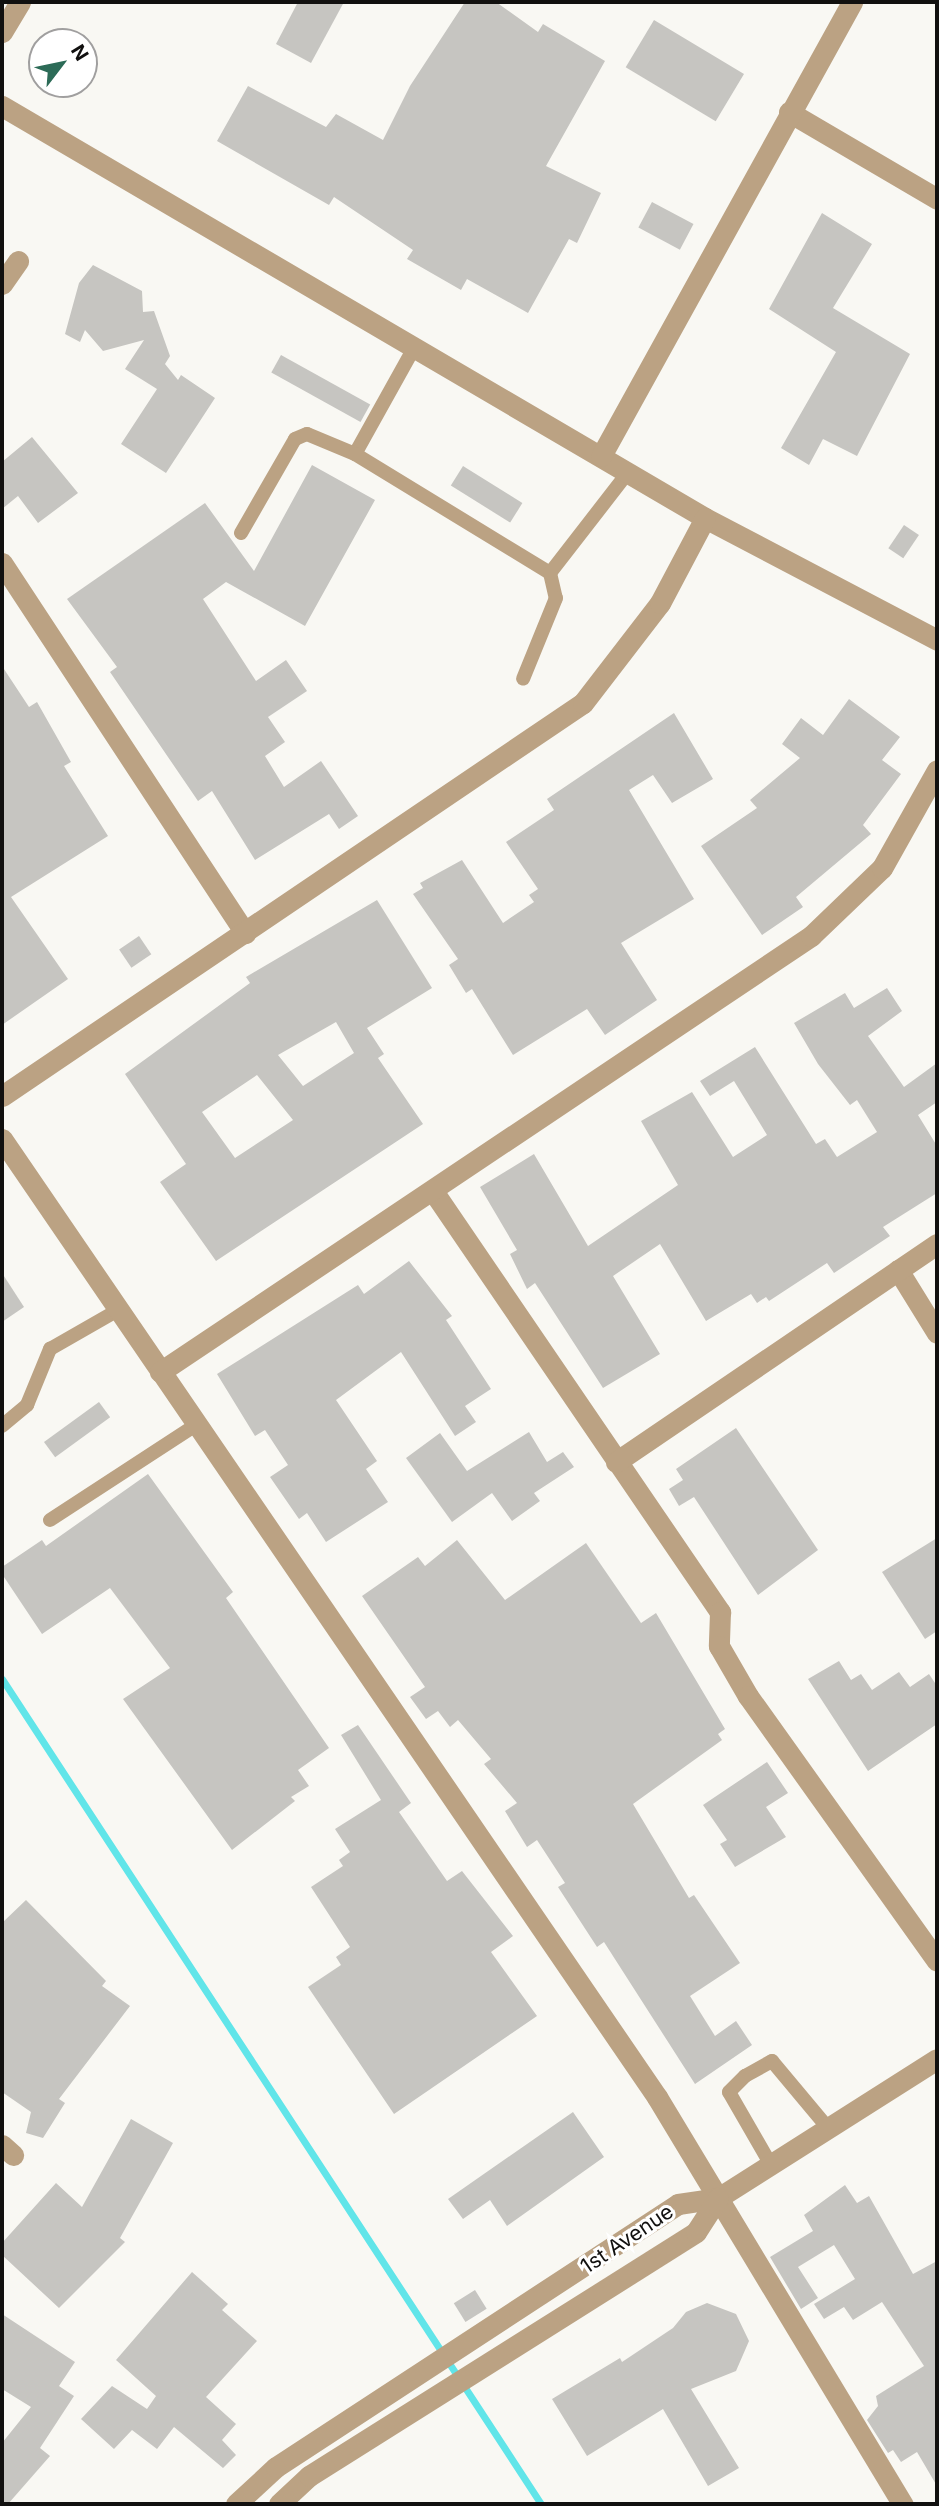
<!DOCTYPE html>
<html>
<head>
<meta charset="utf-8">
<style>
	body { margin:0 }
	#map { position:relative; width:939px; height:2506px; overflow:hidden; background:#f9f8f3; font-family:Inter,sans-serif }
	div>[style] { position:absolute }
	.stream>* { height:7px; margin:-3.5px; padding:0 3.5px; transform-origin:3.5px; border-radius:3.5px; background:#61e5e9 }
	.building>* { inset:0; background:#c6c5c1; transform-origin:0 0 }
	.lane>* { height:14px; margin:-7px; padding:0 7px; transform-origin:7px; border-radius:7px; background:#bba283 }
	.street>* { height:21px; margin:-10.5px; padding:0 10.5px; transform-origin:10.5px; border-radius:10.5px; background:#bba283 }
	span { translate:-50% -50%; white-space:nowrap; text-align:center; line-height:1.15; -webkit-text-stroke:6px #fff; paint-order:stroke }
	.street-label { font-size:21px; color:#11100f }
	.frame { position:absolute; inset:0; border:4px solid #11100f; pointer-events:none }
	.north { position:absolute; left:28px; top:28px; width:70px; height:70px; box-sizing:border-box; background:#fff; border:2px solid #a09f9f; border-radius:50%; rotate:58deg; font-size:19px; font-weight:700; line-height:28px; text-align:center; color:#11100f }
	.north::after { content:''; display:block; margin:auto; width:24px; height:32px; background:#2c6b57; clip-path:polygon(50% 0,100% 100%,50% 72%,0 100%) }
</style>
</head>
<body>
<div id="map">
	<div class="stream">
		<div style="left:2px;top:1679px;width:985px;rotate:56.84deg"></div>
	</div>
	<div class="building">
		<div style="clip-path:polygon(298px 2px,344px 2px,311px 63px,276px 44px)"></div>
		<div style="clip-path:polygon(465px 2px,496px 2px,538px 32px,543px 24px,605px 61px,546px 166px,601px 193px,577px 243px,569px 239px,528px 313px,467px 279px,461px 290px,407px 259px,413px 250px,334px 197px,329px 205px,217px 141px,248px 86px,326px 127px,336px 114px,383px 140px,410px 86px)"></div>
		<div style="left:654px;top:20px;width:105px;height:55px;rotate:31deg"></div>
		<div style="left:652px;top:202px;width:47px;height:29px;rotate:28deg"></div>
		<div style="clip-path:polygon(822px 213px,872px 244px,833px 308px,910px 354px,857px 456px,823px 439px,809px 465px,781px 448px,836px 352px,769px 309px)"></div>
		<div style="clip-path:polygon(93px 265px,142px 291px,143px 312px,154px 311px,170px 356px,165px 364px,178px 380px,181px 375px,215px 398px,166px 473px,121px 444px,157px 389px,125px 369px,144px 340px,103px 351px,85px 330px,80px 342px,65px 334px,79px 283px)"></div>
		<div style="left:281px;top:355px;width:102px;height:20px;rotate:29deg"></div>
		<div style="clip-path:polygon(32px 437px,78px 493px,38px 523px,18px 496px,2px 509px,2px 462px)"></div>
		<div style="clip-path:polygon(312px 465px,375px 500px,305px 626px,226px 582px,203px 599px,256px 681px,286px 660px,307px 691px,268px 717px,285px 742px,265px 756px,284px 787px,321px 761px,358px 816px,339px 829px,329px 814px,255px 860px,212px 791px,198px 801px,110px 672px,117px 667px,67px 599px,205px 503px,254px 571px)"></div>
		<div style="left:463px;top:466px;width:70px;height:23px;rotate:32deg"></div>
		<div style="left:904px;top:525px;width:18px;height:28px;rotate:34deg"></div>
		<div style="clip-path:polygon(2px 666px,29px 707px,37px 702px,71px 762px,64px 766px,108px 836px,11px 897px,68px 979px,2px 1025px)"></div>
		<div style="clip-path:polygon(849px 699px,900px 737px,882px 760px,901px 774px,863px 825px,871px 834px,796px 897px,803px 907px,762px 935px,701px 846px,757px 808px,750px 800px,800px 758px,782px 744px,801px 718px,823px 735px)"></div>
		<div style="clip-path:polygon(674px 713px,713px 779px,672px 803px,653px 775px,629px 790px,694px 899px,621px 943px,657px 1000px,605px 1035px,587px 1009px,513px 1055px,472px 989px,466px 993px,449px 965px,458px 959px,413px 894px,423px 888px,420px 883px,462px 860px,503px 923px,534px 902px,529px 895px,538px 889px,506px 842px,554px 810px,547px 799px)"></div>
		<div style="clip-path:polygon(evenodd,377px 900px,432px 988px,367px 1028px,384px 1054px,378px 1058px,423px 1124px,216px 1261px,160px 1182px,186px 1164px,125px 1074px,250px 983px,246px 977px,377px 900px,336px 1022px,354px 1053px,303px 1086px,278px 1055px,336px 1022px,377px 900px,257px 1075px,293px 1120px,235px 1158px,202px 1112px,257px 1075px)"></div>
		<div style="left:139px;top:936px;width:22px;height:24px;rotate:56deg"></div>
		<div style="clip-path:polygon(887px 988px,902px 1011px,868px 1036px,904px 1087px,937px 1063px,937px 1102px,918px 1115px,937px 1146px,937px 1193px,883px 1227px,890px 1236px,834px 1273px,827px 1263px,769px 1301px,766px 1297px,757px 1303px,751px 1294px,706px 1321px,660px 1244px,613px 1276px,660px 1354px,603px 1388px,535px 1283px,527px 1289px,510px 1254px,517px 1250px,480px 1187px,534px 1154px,588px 1246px,678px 1185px,641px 1121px,692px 1092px,733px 1157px,767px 1135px,734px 1081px,710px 1096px,700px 1081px,755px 1047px,816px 1144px,825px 1139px,837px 1157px,877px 1132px,857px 1100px,850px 1105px,818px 1064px,794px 1023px,845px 993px,854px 1008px)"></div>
		<div style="clip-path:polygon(409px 1261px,452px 1316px,446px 1320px,491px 1389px,465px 1406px,476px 1422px,455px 1436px,401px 1352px,336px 1400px,377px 1461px,366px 1469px,388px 1502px,326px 1542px,307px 1513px,299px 1519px,270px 1477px,288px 1465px,265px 1430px,255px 1436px,217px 1374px,358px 1285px,364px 1294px)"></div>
		<div style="clip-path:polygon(2px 1273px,24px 1307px,2px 1322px)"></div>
		<div style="left:99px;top:1402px;width:19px;height:68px;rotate:54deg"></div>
		<div style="clip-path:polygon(736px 1428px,818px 1550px,758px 1595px,694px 1497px,679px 1506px,669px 1489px,683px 1480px,676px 1469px)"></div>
		<div style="clip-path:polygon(529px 1432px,547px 1462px,563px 1452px,574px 1467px,534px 1493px,540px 1501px,512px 1521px,492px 1493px,452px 1522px,406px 1458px,440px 1433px,467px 1471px)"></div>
		<div style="clip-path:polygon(148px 1474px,233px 1592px,226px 1598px,329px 1748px,298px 1770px,309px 1786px,291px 1797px,295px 1801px,232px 1850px,123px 1699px,170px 1668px,110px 1588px,42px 1634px,2px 1574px,2px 1567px,42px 1540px,46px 1546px)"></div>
		<div style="clip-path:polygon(937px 1538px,937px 1631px,925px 1639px,882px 1572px)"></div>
		<div style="clip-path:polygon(457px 1540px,505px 1600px,586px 1543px,641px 1623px,656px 1613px,725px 1729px,718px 1734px,722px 1740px,633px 1804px,689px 1898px,694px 1895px,740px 1963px,690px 1996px,715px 2036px,736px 2021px,752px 2045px,695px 2084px,604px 1942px,597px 1947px,558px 1887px,565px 1883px,537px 1840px,527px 1847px,505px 1811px,517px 1803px,484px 1764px,491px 1759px,458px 1720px,450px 1727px,438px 1711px,426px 1719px,410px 1697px,425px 1687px,362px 1596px,418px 1557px,425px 1566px)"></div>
		<div style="clip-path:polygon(839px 1661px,851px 1680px,861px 1674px,872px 1690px,899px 1672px,910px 1687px,929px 1674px,937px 1686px,937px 1724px,868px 1771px,808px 1679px)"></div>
		<div style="clip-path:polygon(358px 1725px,411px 1803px,399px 1812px,447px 1881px,462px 1871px,513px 1936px,491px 1952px,537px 2016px,394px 2114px,308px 1987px,341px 1965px,336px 1957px,350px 1947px,311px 1887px,343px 1866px,339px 1860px,350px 1852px,335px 1829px,381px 1800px,341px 1735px)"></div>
		<div style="clip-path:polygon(767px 1762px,788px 1793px,766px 1807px,786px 1837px,735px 1867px,720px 1844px,727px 1840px,703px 1805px)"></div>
		<div style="clip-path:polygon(26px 1900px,106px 1981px,102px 1986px,130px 2006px,59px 2099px,65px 2103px,43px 2138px,26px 2133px,31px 2112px,2px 2092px,2px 1923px)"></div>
		<div style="clip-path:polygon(573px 2112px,604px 2157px,507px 2226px,490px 2200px,463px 2219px,448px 2199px)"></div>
		<div style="clip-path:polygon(131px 2119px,173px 2143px,120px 2238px,125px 2242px,59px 2308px,2px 2255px,2px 2243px,56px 2183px,82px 2207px)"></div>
		<div style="clip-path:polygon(845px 2185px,857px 2203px,869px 2196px,913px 2274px,937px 2261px,937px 2486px,917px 2452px,901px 2462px,893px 2450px,888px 2453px,867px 2420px,878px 2406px,876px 2396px,924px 2366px,882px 2302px,853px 2320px,844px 2307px,824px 2319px,814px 2304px,855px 2279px,834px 2245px,798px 2267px,818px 2298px,801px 2309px,770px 2257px,813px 2231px,804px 2215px)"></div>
		<div style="clip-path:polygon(192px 2272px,228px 2304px,222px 2310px,257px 2341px,206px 2397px,236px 2424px,222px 2440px,236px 2455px,223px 2468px,174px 2427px,157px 2449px,132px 2430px,114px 2449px,81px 2419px,112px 2386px,147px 2409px,156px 2396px,116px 2360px)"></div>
		<div style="left:475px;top:2290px;width:22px;height:25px;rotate:58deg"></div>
		<div style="clip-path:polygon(707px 2303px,736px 2314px,749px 2341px,736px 2371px,691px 2389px,739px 2468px,708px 2486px,663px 2409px,587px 2456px,552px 2399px,620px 2358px,622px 2362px,673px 2328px,686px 2312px)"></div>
		<div style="clip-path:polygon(2px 2314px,75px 2362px,59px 2386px,74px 2396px,40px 2448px,50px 2456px,8px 2504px,2px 2504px,2px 2443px,31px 2407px,2px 2389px)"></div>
	</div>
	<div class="lane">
		<div style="left:355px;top:454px;width:119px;rotate:-60.9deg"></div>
		<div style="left:241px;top:533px;width:108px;rotate:-60.1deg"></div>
		<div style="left:295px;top:439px;width:13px;rotate:-23deg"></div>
		<div style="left:307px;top:434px;width:52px;rotate:22.6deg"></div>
		<div style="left:355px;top:454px;width:228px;rotate:31.4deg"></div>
		<div style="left:550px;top:573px;width:26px;rotate:77deg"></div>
		<div style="left:556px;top:598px;width:87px;rotate:112.2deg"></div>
		<div style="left:550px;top:573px;width:129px;rotate:-52.2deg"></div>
		<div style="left:2px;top:1426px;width:33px;rotate:-40deg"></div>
		<div style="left:27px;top:1405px;width:61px;rotate:-67.7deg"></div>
		<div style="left:50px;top:1349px;width:78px;rotate:-29.8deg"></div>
		<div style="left:50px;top:1520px;width:172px;rotate:-33.1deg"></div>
		<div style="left:771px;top:2165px;width:84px;rotate:-119.9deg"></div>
		<div style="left:729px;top:2092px;width:23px;rotate:-45deg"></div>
		<div style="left:745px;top:2076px;width:31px;rotate:-29deg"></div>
		<div style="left:772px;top:2061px;width:87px;rotate:50.1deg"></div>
	</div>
	<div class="street">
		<div style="left:2px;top:32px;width:35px;rotate:-59deg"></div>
		<div style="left:2px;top:106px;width:815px;rotate:30.37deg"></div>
		<div style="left:705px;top:518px;width:262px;rotate:27.7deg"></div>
		<div style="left:789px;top:112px;width:172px;rotate:30.4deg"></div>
		<div style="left:2px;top:284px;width:28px;rotate:-55deg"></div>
		<div style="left:601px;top:456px;width:519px;rotate:-61.06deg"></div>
		<div style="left:2px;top:563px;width:443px;rotate:56.7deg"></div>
		<div style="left:2px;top:1096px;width:701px;rotate:-34.08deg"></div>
		<div style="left:583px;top:703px;width:126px;rotate:-52.4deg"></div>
		<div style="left:660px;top:603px;width:96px;rotate:-62.1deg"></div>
		<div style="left:2px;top:1139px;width:1161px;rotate:55.64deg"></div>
		<div style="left:657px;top:2097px;width:476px;rotate:58.9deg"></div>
		<div style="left:433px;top:1191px;width:510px;rotate:55.72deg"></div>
		<div style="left:720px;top:1612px;width:34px;rotate:92deg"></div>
		<div style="left:719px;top:1646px;width:58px;rotate:59.9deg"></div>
		<div style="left:748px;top:1696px;width:325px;rotate:54.5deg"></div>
		<div style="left:898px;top:1270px;width:74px;rotate:58.2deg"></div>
		<div style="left:160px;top:1372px;width:784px;rotate:-33.81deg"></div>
		<div style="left:811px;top:936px;width:98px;rotate:-43.8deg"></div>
		<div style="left:882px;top:868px;width:112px;rotate:-60.7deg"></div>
		<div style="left:616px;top:1462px;width:388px;rotate:-34.2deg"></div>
		<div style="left:2px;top:2145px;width:15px;rotate:42deg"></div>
		<div style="left:236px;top:2504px;width:54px;rotate:-42.8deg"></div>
		<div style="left:276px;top:2467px;width:480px;rotate:-33.2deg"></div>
		<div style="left:678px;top:2204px;width:40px;rotate:-8.5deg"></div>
		<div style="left:718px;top:2198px;width:259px;rotate:-32.4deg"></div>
		<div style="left:279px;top:2504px;width:41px;rotate:-43deg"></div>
		<div style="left:309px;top:2476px;width:457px;rotate:-32.2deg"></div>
		<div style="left:696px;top:2232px;width:40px;rotate:-57.1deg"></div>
	</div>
	<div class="street-label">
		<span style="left:627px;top:2239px;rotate:-34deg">1st Avenue</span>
	</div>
	<div class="frame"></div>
	<div class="north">N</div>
</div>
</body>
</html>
